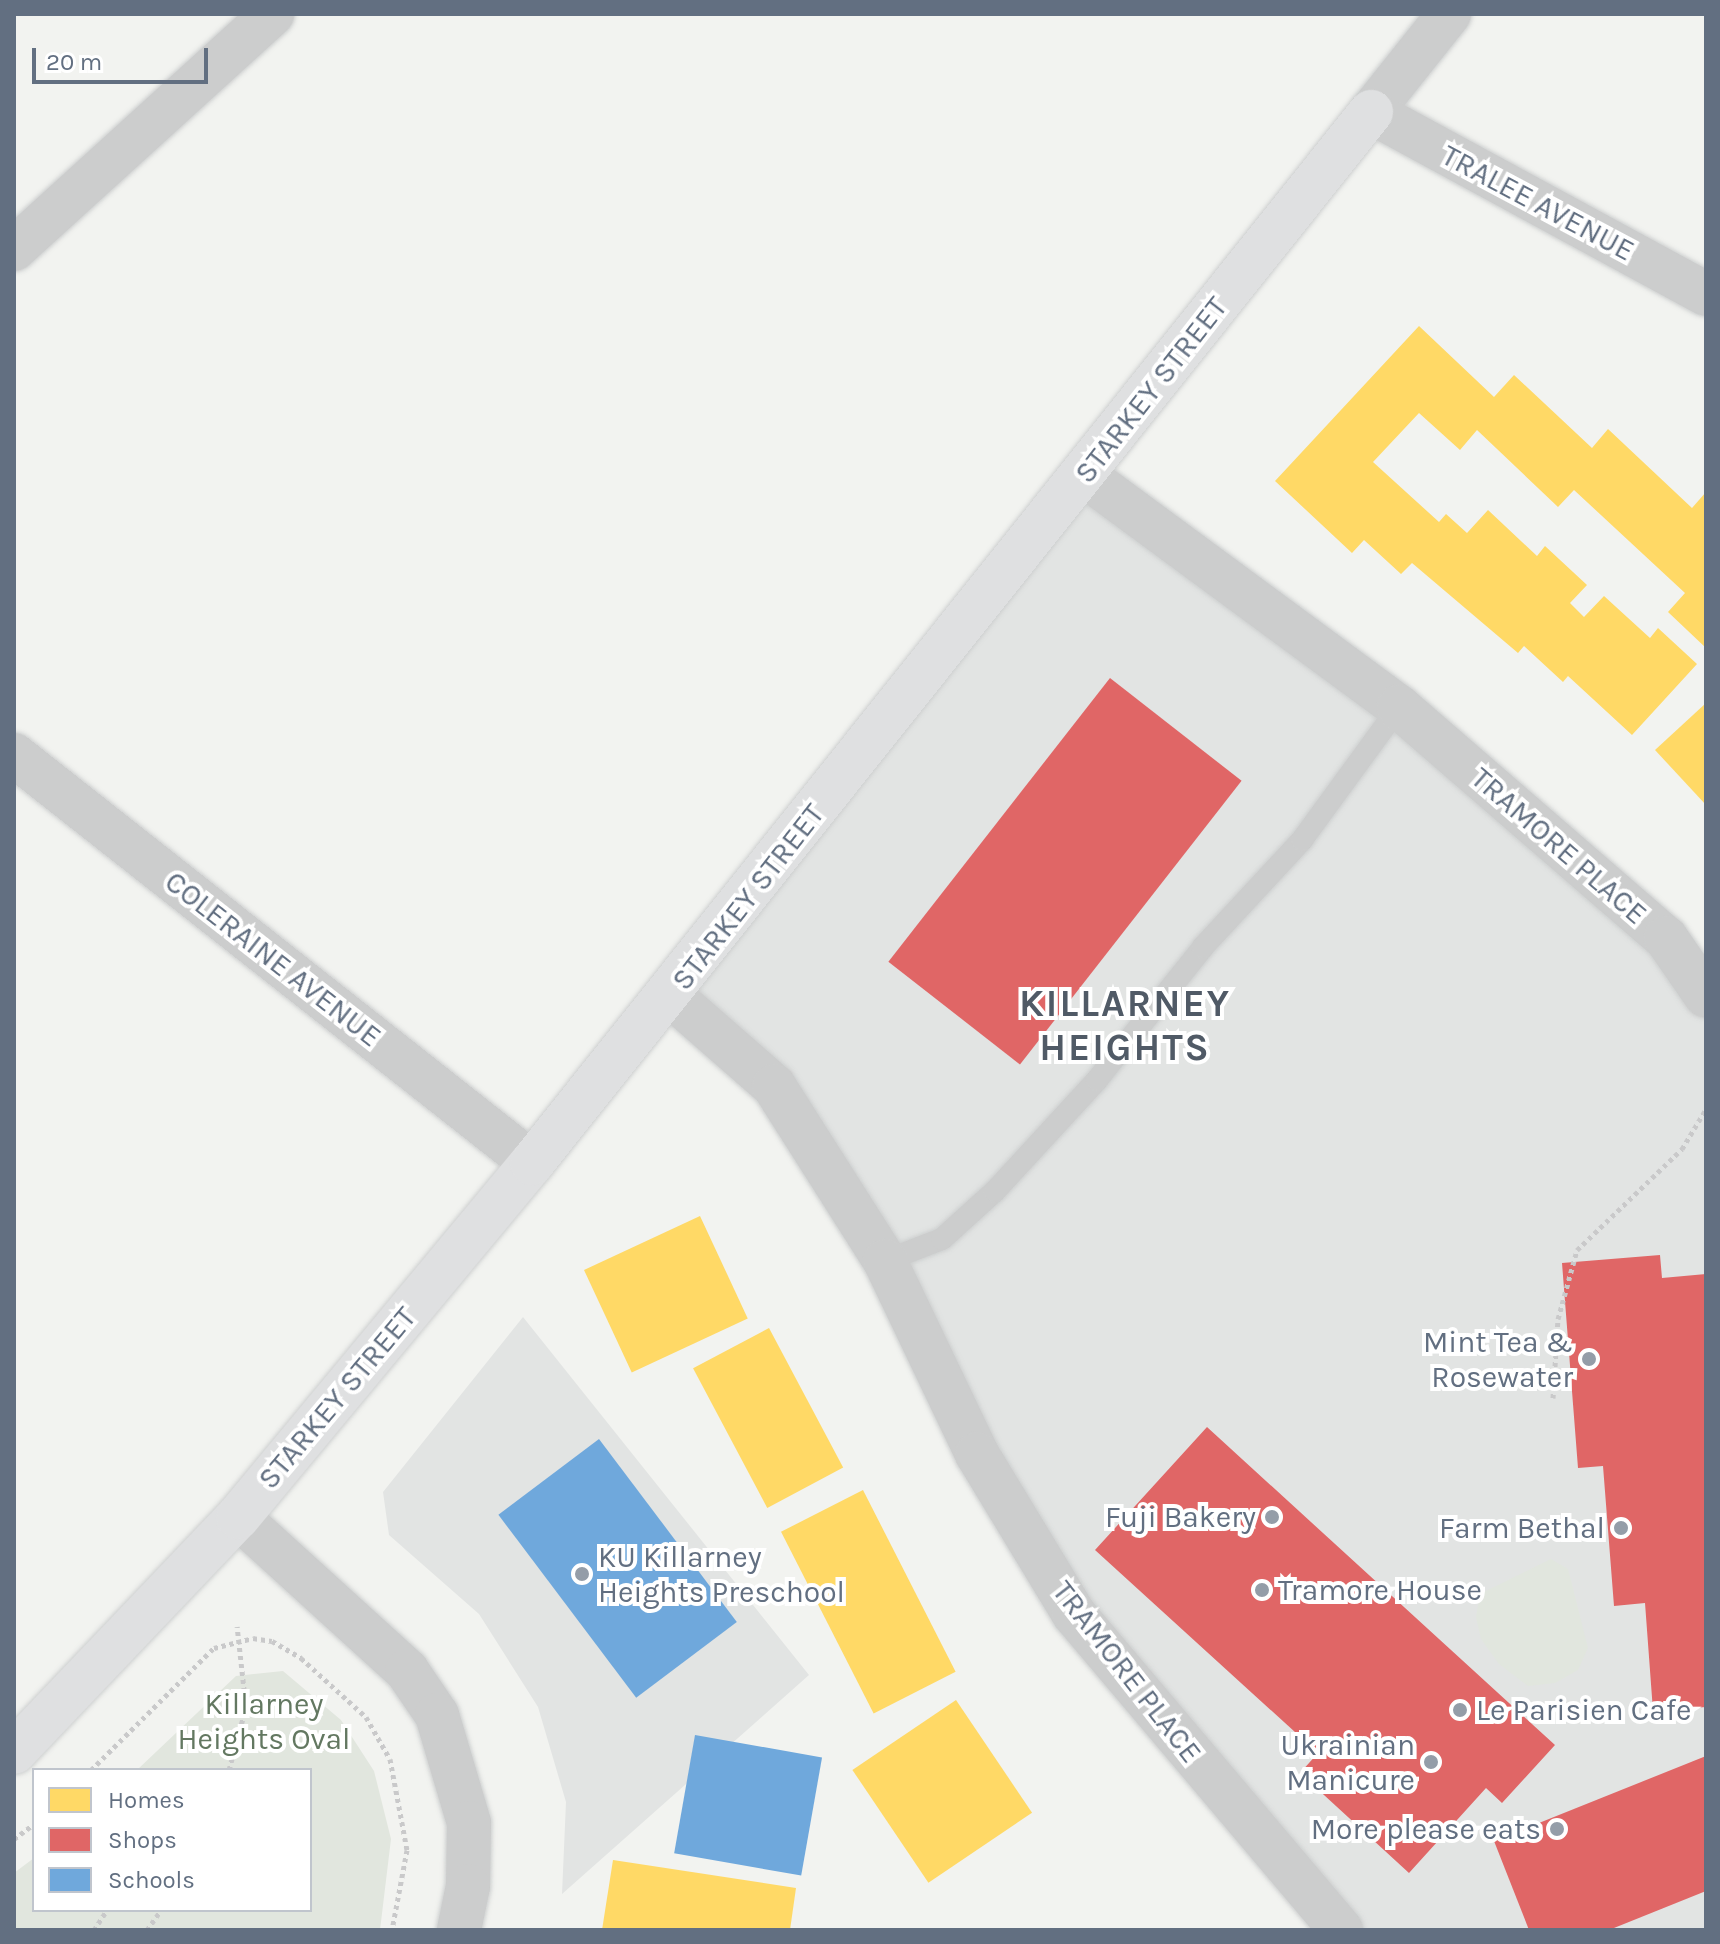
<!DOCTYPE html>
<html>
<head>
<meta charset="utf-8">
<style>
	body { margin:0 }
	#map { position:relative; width:1720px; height:1944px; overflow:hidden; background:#f2f3f0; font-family:Karla,sans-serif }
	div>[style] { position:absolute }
	.built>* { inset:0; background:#e2e4e3 }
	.green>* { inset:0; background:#e1e6de }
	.homes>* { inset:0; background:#ffd966; transform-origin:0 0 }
	.shops>* { inset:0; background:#e06666; transform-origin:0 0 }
	.schools>* { inset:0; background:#6fa8dc; transform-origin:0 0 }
	.path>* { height:5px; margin-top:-2.5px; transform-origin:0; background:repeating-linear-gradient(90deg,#c9c9ca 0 4px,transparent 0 8px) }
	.roads { filter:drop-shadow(0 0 2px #ced0d0) drop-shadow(0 0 2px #ced0d0) }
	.lane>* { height:22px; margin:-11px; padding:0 11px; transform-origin:11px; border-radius:11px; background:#cccdcd }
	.street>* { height:44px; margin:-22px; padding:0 22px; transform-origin:22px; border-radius:22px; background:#cccdcd }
	.secondary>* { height:44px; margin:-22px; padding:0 22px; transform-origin:22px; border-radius:22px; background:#dfe0e1 }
	.dots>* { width:22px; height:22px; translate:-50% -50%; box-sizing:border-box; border:4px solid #fff; border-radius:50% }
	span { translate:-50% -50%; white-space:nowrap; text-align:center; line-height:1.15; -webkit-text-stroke:8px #fff; paint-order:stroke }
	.street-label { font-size:30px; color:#626f81 }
	.poi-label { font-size:30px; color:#626f81 }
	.right { translate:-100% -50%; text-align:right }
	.left { translate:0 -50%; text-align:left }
	.park-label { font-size:30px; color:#637861 }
	.district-label { font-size:38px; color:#505a66; font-weight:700; letter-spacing:2px }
	.frame { position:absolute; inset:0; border:16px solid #626f81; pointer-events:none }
	.legend { position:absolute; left:32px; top:1768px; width:280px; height:144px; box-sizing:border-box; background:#fff; border:2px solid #c0c5cd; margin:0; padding:10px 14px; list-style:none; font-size:24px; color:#626f81 }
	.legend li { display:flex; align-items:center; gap:16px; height:40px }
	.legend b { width:40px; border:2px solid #c0c5cd }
	.scale { position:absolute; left:32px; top:48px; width:176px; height:36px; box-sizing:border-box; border:4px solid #626f81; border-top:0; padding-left:10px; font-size:24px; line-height:28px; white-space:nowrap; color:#626f81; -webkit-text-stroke:6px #fff; paint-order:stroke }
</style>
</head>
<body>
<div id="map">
	<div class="built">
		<div style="clip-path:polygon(1084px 475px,1399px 707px,1706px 996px,1706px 1930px,1341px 1930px,1074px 1614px,774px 1086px,670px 995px)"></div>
		<div style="clip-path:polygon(523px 1317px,809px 1675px,562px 1894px,566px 1802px,538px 1707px,479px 1614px,389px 1535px,383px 1492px)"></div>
	</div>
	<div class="green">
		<div style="clip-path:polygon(1551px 1559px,1568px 1569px,1588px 1648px,1578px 1670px,1555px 1683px,1528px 1686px,1499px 1664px,1481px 1639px,1476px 1617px,1480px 1594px)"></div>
		<div style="clip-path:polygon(283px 1671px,341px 1720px,374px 1771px,391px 1839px,380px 1930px,14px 1930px,14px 1873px,34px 1858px,34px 1910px,310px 1910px,310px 1770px,137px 1770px,236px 1676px)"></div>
	</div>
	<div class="homes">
		<div style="clip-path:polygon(1419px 326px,1494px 397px,1514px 375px,1592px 448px,1608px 429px,1692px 508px,1706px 492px,1706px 648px,1668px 612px,1685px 593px,1574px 490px,1558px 507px,1477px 430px,1460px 450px,1419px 413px,1373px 462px,1439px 522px,1446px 514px,1467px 533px,1488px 510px,1537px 556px,1545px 546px,1587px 585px,1570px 603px,1584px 617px,1604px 596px,1650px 638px,1658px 628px,1697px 664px,1632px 735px,1568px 676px,1563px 682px,1524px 646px,1518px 653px,1412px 563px,1401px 574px,1364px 540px,1352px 553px,1275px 481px)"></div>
		<div style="clip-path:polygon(1706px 703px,1706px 805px,1655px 750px)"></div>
		<div style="left:700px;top:1216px;width:113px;height:128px;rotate:65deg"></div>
		<div style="left:769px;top:1328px;width:158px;height:86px;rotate:62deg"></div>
		<div style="left:863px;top:1490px;width:204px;height:92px;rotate:63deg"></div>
		<div style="left:956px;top:1700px;width:136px;height:125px;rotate:56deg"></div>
		<div style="clip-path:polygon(613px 1860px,796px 1888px,790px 1930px,602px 1930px)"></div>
	</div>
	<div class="shops">
		<div style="left:1110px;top:678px;width:167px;height:360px;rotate:38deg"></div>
		<div style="clip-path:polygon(1660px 1255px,1662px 1278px,1706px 1274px,1706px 1707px,1653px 1711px,1645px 1603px,1614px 1606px,1603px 1466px,1578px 1468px,1562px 1263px)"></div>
		<div style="clip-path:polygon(1207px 1427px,1555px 1745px,1502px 1803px,1486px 1788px,1409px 1873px,1300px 1773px,1318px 1753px,1095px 1550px)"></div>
		<div style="clip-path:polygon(1706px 1756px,1706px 1891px,1609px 1930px,1529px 1930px,1494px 1841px)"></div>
	</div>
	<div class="schools">
		<div style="left:599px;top:1439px;width:229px;height:126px;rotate:53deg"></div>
		<div style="left:695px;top:1735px;width:129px;height:120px;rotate:10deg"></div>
	</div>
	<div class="path">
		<div style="left:1553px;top:1398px;width:79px;rotate:-86.4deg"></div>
		<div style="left:1558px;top:1319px;width:72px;rotate:-74.6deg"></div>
		<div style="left:1577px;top:1250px;width:146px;rotate:-43.9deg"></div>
		<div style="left:1682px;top:1149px;width:47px;rotate:-59deg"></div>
		<div style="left:91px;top:1770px;width:173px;rotate:-44.8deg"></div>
		<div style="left:214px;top:1648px;width:40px;rotate:-14.4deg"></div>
		<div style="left:253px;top:1638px;width:19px;rotate:9deg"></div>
		<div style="left:272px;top:1641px;width:34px;rotate:30deg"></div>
		<div style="left:301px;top:1658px;width:88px;rotate:42.2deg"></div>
		<div style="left:366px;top:1717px;width:48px;rotate:60.3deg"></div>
		<div style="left:390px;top:1759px;width:93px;rotate:79.4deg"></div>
		<div style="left:407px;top:1850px;width:81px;rotate:100.6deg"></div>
		<div style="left:229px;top:1770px;width:65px;rotate:-74.9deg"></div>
		<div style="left:246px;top:1707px;width:81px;rotate:-96.3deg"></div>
		<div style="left:14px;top:1839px;width:25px;rotate:-37deg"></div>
		<div style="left:94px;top:1930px;width:24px;rotate:-57deg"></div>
		<div style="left:147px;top:1930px;width:24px;rotate:-55deg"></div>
	</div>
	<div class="roads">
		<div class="lane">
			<div style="left:885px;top:1261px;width:61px;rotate:-21.1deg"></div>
			<div style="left:942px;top:1239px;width:72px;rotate:-42.2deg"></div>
			<div style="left:995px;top:1191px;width:151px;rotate:-47.4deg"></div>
			<div style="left:1097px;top:1080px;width:170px;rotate:-51.4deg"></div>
			<div style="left:1203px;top:947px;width:146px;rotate:-47.2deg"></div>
			<div style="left:1302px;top:840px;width:165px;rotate:-53.9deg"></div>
		</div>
		<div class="street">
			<div style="left:1449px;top:14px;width:125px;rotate:128.5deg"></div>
			<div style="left:1371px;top:112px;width:381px;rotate:28.5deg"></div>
			<div style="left:14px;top:249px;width:349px;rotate:-42.3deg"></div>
			<div style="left:1084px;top:475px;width:391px;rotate:36.4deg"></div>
			<div style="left:1399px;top:707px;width:353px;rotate:40.9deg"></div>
			<div style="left:1666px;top:938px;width:70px;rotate:55.4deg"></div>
			<div style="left:14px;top:755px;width:659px;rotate:38.23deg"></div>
			<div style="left:670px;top:995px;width:138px;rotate:41.2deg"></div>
			<div style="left:774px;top:1086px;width:207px;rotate:57.6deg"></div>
			<div style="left:885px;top:1261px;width:214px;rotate:64.5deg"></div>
			<div style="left:977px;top:1454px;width:187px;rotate:58.8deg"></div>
			<div style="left:1074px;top:1614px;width:414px;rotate:49.8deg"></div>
			<div style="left:238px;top:1517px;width:229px;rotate:42.3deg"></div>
			<div style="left:407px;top:1671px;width:53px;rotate:55.7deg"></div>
			<div style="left:437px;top:1715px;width:113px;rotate:73.5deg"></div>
			<div style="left:469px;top:1823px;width:63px;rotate:90.9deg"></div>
			<div style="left:468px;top:1886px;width:45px;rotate:101.6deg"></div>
		</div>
		<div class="secondary">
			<div style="left:14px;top:1752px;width:325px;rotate:-46.4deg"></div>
			<div style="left:238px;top:1517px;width:460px;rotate:-50.3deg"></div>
			<div style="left:532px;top:1163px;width:1345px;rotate:-51.4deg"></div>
		</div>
	</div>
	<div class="dots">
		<div style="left:1589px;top:1359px;background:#949da8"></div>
		<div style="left:1272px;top:1517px;background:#949da8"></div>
		<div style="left:1621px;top:1528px;background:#949da8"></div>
		<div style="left:582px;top:1574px;background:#949da8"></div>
		<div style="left:1262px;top:1590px;background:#949da8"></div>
		<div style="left:1460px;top:1710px;background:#949da8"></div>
		<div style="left:1431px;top:1762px;background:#949da8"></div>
		<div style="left:1557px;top:1829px;background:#949da8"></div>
	</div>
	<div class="street-label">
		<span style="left:1538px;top:203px;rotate:28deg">TRALEE AVENUE</span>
		<span style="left:1151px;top:390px;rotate:-52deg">STARKEY STREET</span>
		<span style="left:1559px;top:846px;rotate:41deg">TRAMORE PLACE</span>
		<span style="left:748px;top:897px;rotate:-52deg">STARKEY STREET</span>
		<span style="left:273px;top:959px;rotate:38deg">COLERAINE AVENUE</span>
		<span style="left:337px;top:1398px;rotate:-50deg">STARKEY STREET</span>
		<span style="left:1127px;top:1672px;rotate:52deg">TRAMORE PLACE</span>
	</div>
	<div class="poi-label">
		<span class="right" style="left:1573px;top:1359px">Mint Tea &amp;<br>Rosewater</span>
		<span class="right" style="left:1256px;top:1517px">Fuji Bakery</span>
		<span class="right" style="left:1605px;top:1528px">Farm Bethal</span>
		<span class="left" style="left:598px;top:1574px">KU Killarney<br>Heights Preschool</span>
		<span class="left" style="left:1278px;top:1590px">Tramore House</span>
		<span class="left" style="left:1476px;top:1710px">Le Parisien Cafe</span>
		<span class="right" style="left:1415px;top:1762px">Ukrainian<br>Manicure</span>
		<span class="right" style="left:1541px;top:1829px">More please eats</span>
	</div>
	<div class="park-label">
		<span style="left:264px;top:1721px">Killarney<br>Heights Oval</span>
	</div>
	<div class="district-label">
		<span style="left:1125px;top:1026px">KILLARNEY<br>HEIGHTS</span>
	</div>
	<div class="frame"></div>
	<ul class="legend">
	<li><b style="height:22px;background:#ffd966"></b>Homes</li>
	<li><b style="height:22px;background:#e06666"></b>Shops</li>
	<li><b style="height:22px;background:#6fa8dc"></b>Schools</li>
	</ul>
	<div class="scale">20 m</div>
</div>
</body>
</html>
